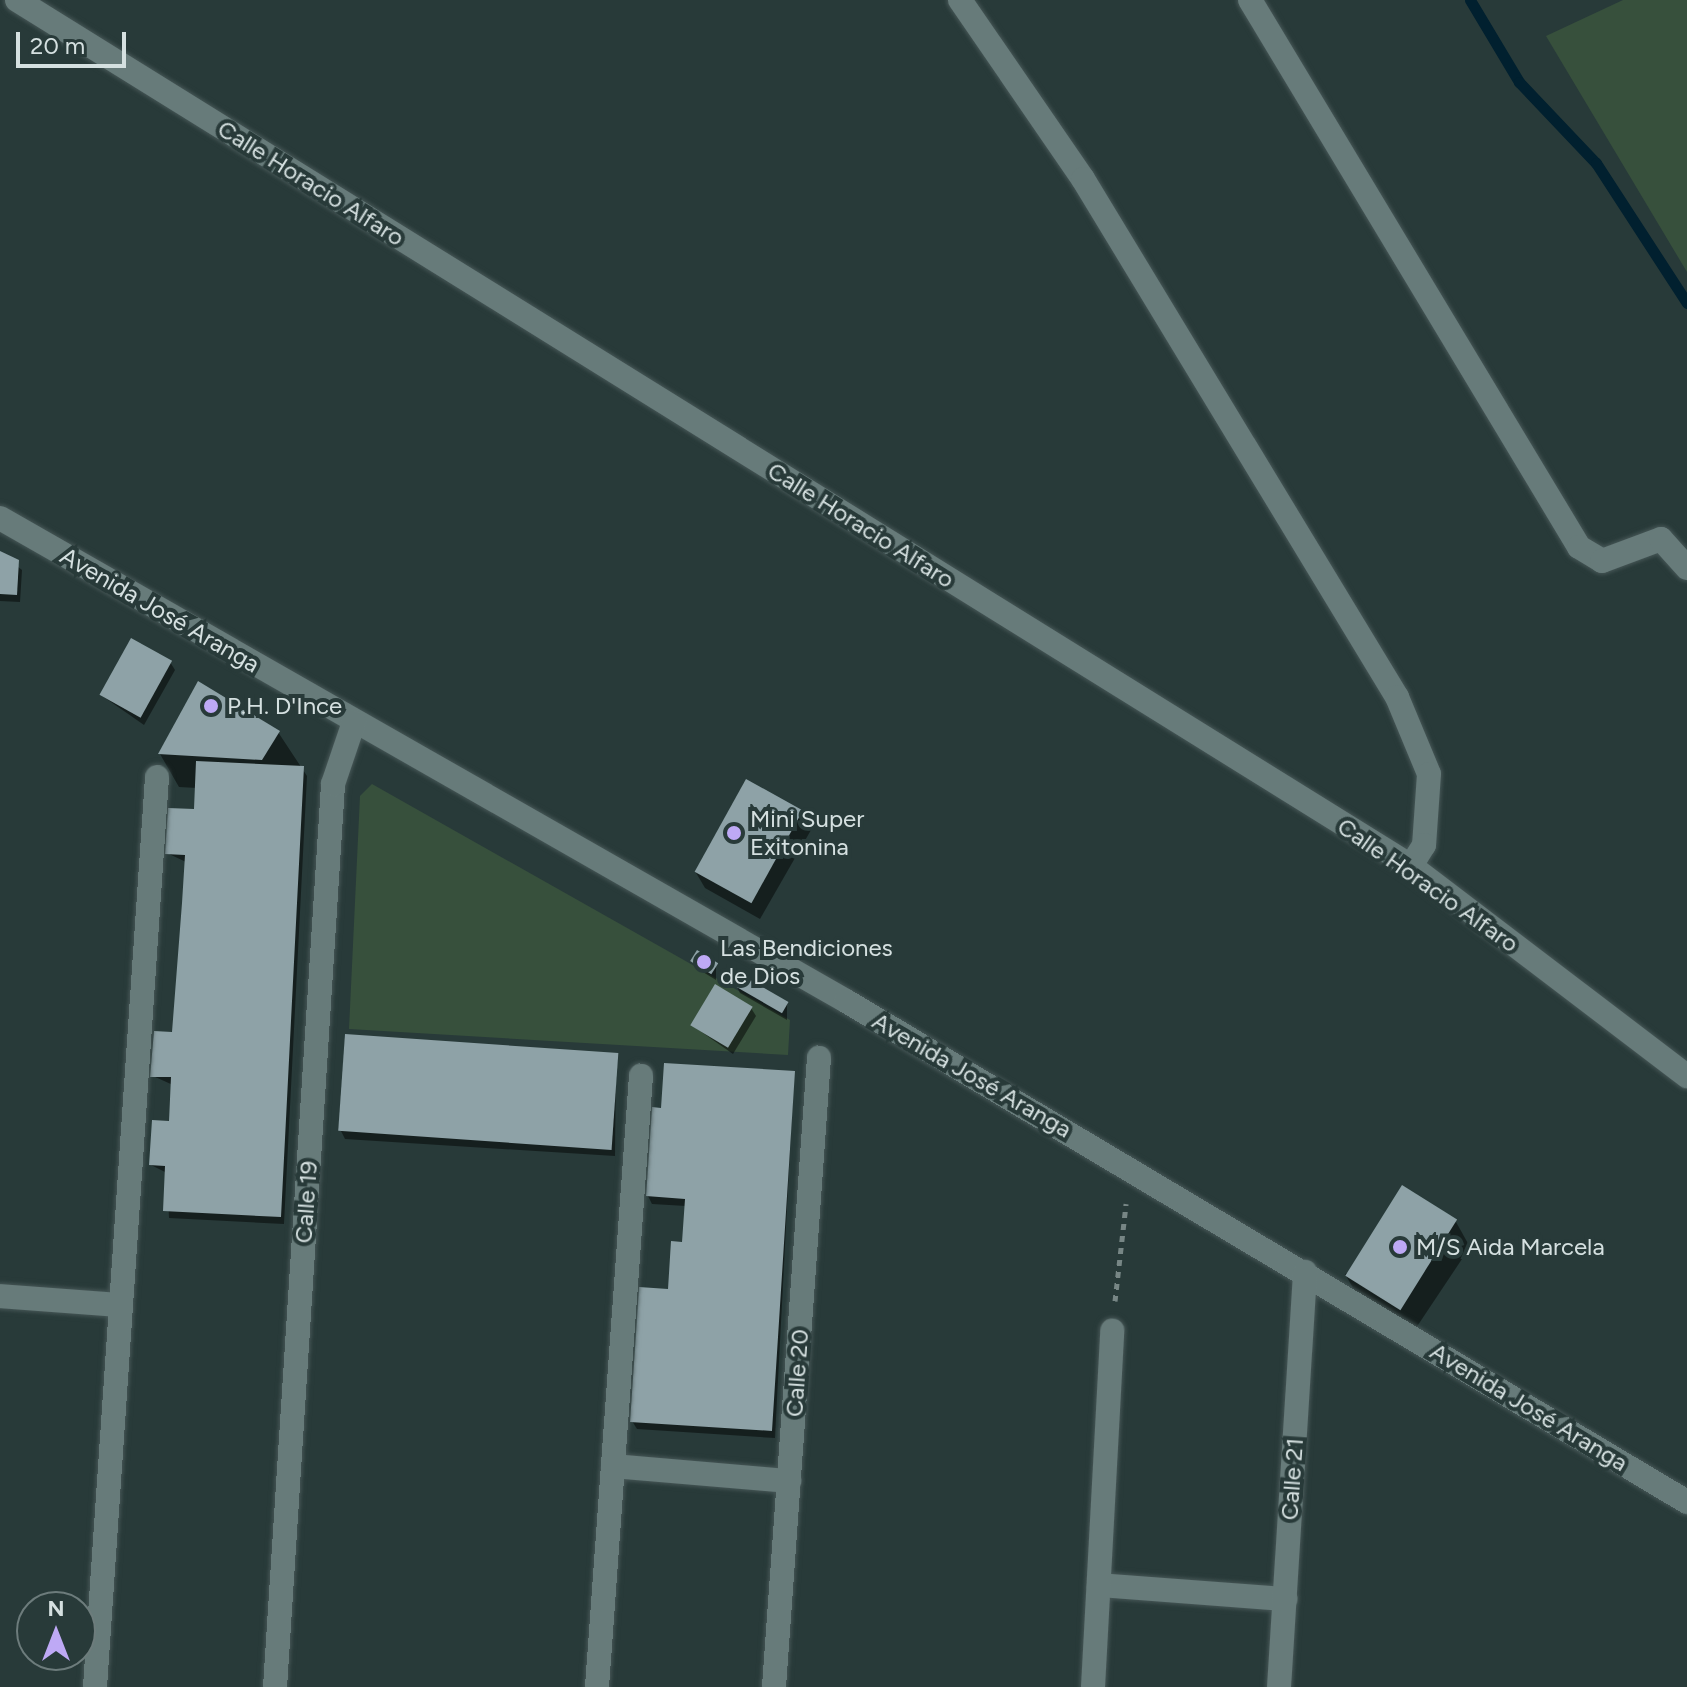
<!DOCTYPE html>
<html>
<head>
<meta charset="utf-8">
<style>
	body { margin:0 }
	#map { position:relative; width:1687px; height:1687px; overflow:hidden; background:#283a39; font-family:Figtree,sans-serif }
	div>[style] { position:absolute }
	.green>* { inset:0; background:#37503c }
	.shadow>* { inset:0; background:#0007 }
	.stream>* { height:11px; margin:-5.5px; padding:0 5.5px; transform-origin:5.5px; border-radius:5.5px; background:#01202f }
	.building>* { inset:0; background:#8ea2a7; transform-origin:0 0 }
	.path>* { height:5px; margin-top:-2.5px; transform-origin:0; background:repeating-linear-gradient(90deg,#778685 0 6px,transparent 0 12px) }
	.roads { filter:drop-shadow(0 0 2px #465656) drop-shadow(0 0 2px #465656) }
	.minor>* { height:24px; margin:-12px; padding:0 12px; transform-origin:12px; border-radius:12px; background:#677b7a }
	.dots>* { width:22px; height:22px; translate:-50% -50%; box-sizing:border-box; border:4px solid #283a39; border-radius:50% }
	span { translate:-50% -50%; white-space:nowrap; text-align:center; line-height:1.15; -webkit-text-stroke:8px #283a39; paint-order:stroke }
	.street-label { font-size:24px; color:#d5e0e0 }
	.poi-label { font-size:24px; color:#d5e0e0 }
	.left { translate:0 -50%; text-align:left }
	.north { position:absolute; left:16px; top:1591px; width:80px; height:80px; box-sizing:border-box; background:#283a39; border:2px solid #6d7c7c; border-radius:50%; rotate:0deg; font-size:22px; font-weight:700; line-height:32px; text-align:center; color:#d5e0e0 }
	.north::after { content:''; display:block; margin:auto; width:28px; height:36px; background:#bea9f5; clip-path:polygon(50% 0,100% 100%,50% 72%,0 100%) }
	.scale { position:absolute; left:16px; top:32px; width:110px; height:36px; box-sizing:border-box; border:4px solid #d5e0e0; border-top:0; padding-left:10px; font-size:24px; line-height:28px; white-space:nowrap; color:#d5e0e0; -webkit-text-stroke:6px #283a39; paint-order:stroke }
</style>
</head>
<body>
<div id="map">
	<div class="green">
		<div style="clip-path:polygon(1623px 0,1687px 0,1687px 272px,1546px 36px)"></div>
		<div style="clip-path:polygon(372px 784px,790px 1020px,788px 1055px,349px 1029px,360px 796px)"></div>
	</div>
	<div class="shadow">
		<div style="clip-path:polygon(0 553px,22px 570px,20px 602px,0 601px)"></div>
		<div style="clip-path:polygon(170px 662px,175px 670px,144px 725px,101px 695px)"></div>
		<div style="clip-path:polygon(199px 684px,278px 732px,307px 776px,284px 1224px,169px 1218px,167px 1173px,151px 1165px,171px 1123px,173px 1085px,153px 1076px,174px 1034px,186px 862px,167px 853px,196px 811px,197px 788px,179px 787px,160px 754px)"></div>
		<div style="clip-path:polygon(801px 813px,811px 830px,760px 919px,705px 888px,695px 871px)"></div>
		<div style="clip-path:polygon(693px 962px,716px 964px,716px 980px,698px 969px)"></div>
		<div style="clip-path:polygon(736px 985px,787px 1003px,787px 1020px,740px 993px)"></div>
		<div style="clip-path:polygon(751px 1008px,756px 1016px,733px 1054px,693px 1026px)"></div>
		<div style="clip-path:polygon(616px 1053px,615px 1156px,345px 1139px,341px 1131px)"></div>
		<div style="clip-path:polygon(794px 1073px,775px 1438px,637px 1429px,632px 1421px,684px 1244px,686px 1206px,652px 1204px,648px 1196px,663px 1110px)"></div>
		<div style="clip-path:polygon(1456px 1222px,1470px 1247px,1412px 1334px,1360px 1300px,1345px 1274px)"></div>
	</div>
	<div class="stream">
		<div style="left:1470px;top:0;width:96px;rotate:59.1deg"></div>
		<div style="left:1519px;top:82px;width:112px;rotate:46.5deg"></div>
		<div style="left:1596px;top:163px;width:167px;rotate:57deg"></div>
	</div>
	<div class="building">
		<div style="clip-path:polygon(0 551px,19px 560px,17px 595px,0 594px)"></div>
		<div style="left:131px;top:638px;width:47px;height:65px;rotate:29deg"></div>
		<div style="clip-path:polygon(198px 681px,280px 731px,262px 760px,158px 754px)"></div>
		<div style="clip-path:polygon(196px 761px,304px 766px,281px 1217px,163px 1211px,165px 1166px,149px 1165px,152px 1120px,169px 1121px,171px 1077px,150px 1077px,154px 1031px,172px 1032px,182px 903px,185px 855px,165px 854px,168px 808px,194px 809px)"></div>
		<div style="left:746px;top:779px;width:65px;height:106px;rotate:29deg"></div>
		<div style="left:697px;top:950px;width:25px;height:13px;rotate:32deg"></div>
		<div style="left:740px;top:974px;width:56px;height:13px;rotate:30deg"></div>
		<div style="left:715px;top:984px;width:44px;height:48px;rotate:31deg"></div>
		<div style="left:345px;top:1034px;width:274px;height:97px;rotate:4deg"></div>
		<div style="clip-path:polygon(664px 1063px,795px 1071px,772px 1431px,630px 1422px,639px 1287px,668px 1289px,671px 1241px,682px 1242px,685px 1199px,646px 1196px,652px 1107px,661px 1108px)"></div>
		<div style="left:1402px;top:1185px;width:65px;height:107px;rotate:32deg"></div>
	</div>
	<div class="path">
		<div style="left:1115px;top:1301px;width:98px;rotate:-83.5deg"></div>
	</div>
	<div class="roads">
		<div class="minor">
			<div style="left:17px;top:0;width:1641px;rotate:31.85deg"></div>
			<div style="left:1411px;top:866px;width:347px;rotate:37.3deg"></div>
			<div style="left:960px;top:0;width:217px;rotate:55.5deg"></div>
			<div style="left:1083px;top:179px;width:606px;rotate:58.78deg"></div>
			<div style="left:1397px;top:697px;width:83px;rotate:67.4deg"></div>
			<div style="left:1429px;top:774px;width:71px;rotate:94deg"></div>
			<div style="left:1424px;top:845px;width:25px;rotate:122deg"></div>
			<div style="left:1250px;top:0;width:638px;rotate:58.97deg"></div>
			<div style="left:1579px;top:547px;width:27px;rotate:31deg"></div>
			<div style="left:1602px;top:561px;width:63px;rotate:-20.4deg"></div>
			<div style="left:1661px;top:539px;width:39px;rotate:48deg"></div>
			<div style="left:0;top:518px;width:974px;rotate:29.72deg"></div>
			<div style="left:846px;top:1001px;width:979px;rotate:30.78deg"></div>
			<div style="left:0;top:1296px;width:121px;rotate:4.3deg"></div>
			<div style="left:613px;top:1466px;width:177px;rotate:4.9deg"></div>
			<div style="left:1099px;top:1585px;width:187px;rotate:4.3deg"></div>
			<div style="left:95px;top:1687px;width:912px;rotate:-86.1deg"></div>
			<div style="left:275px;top:1687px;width:905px;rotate:-86.32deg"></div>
			<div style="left:333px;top:784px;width:65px;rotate:-71.3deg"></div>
			<div style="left:597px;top:1687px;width:613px;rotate:-85.88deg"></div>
			<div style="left:774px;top:1687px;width:631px;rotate:-85.91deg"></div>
			<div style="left:1093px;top:1687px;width:357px;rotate:-86.9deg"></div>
			<div style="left:1279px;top:1687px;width:416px;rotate:-86.4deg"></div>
		</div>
	</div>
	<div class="dots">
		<div style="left:211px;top:706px;background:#bea9f5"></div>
		<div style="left:734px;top:833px;background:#bea9f5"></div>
		<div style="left:704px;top:962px;background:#bea9f5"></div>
		<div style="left:1400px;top:1247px;background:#bea9f5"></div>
	</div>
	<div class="street-label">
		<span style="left:311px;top:183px;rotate:32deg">Calle Horacio Alfaro</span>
		<span style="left:861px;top:525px;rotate:32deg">Calle Horacio Alfaro</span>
		<span style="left:160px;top:610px;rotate:30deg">Avenida José Aranga</span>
		<span style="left:1428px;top:885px;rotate:35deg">Calle Horacio Alfaro</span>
		<span style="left:972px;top:1075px;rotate:30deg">Avenida José Aranga</span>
		<span style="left:306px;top:1202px;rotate:-86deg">Calle 19</span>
		<span style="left:797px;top:1373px;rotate:-86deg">Calle 20</span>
		<span style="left:1529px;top:1407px;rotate:31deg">Avenida José Aranga</span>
		<span style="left:1292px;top:1479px;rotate:-86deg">Calle 21</span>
	</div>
	<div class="poi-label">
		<span class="left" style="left:227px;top:706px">P.H. D'Ince</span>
		<span class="left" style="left:750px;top:833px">Mini Super<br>Exitonina</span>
		<span class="left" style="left:720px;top:962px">Las Bendiciones<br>de Dios</span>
		<span class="left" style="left:1416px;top:1247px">M/S Aida Marcela</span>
	</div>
	<div class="north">N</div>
	<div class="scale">20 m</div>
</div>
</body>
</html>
